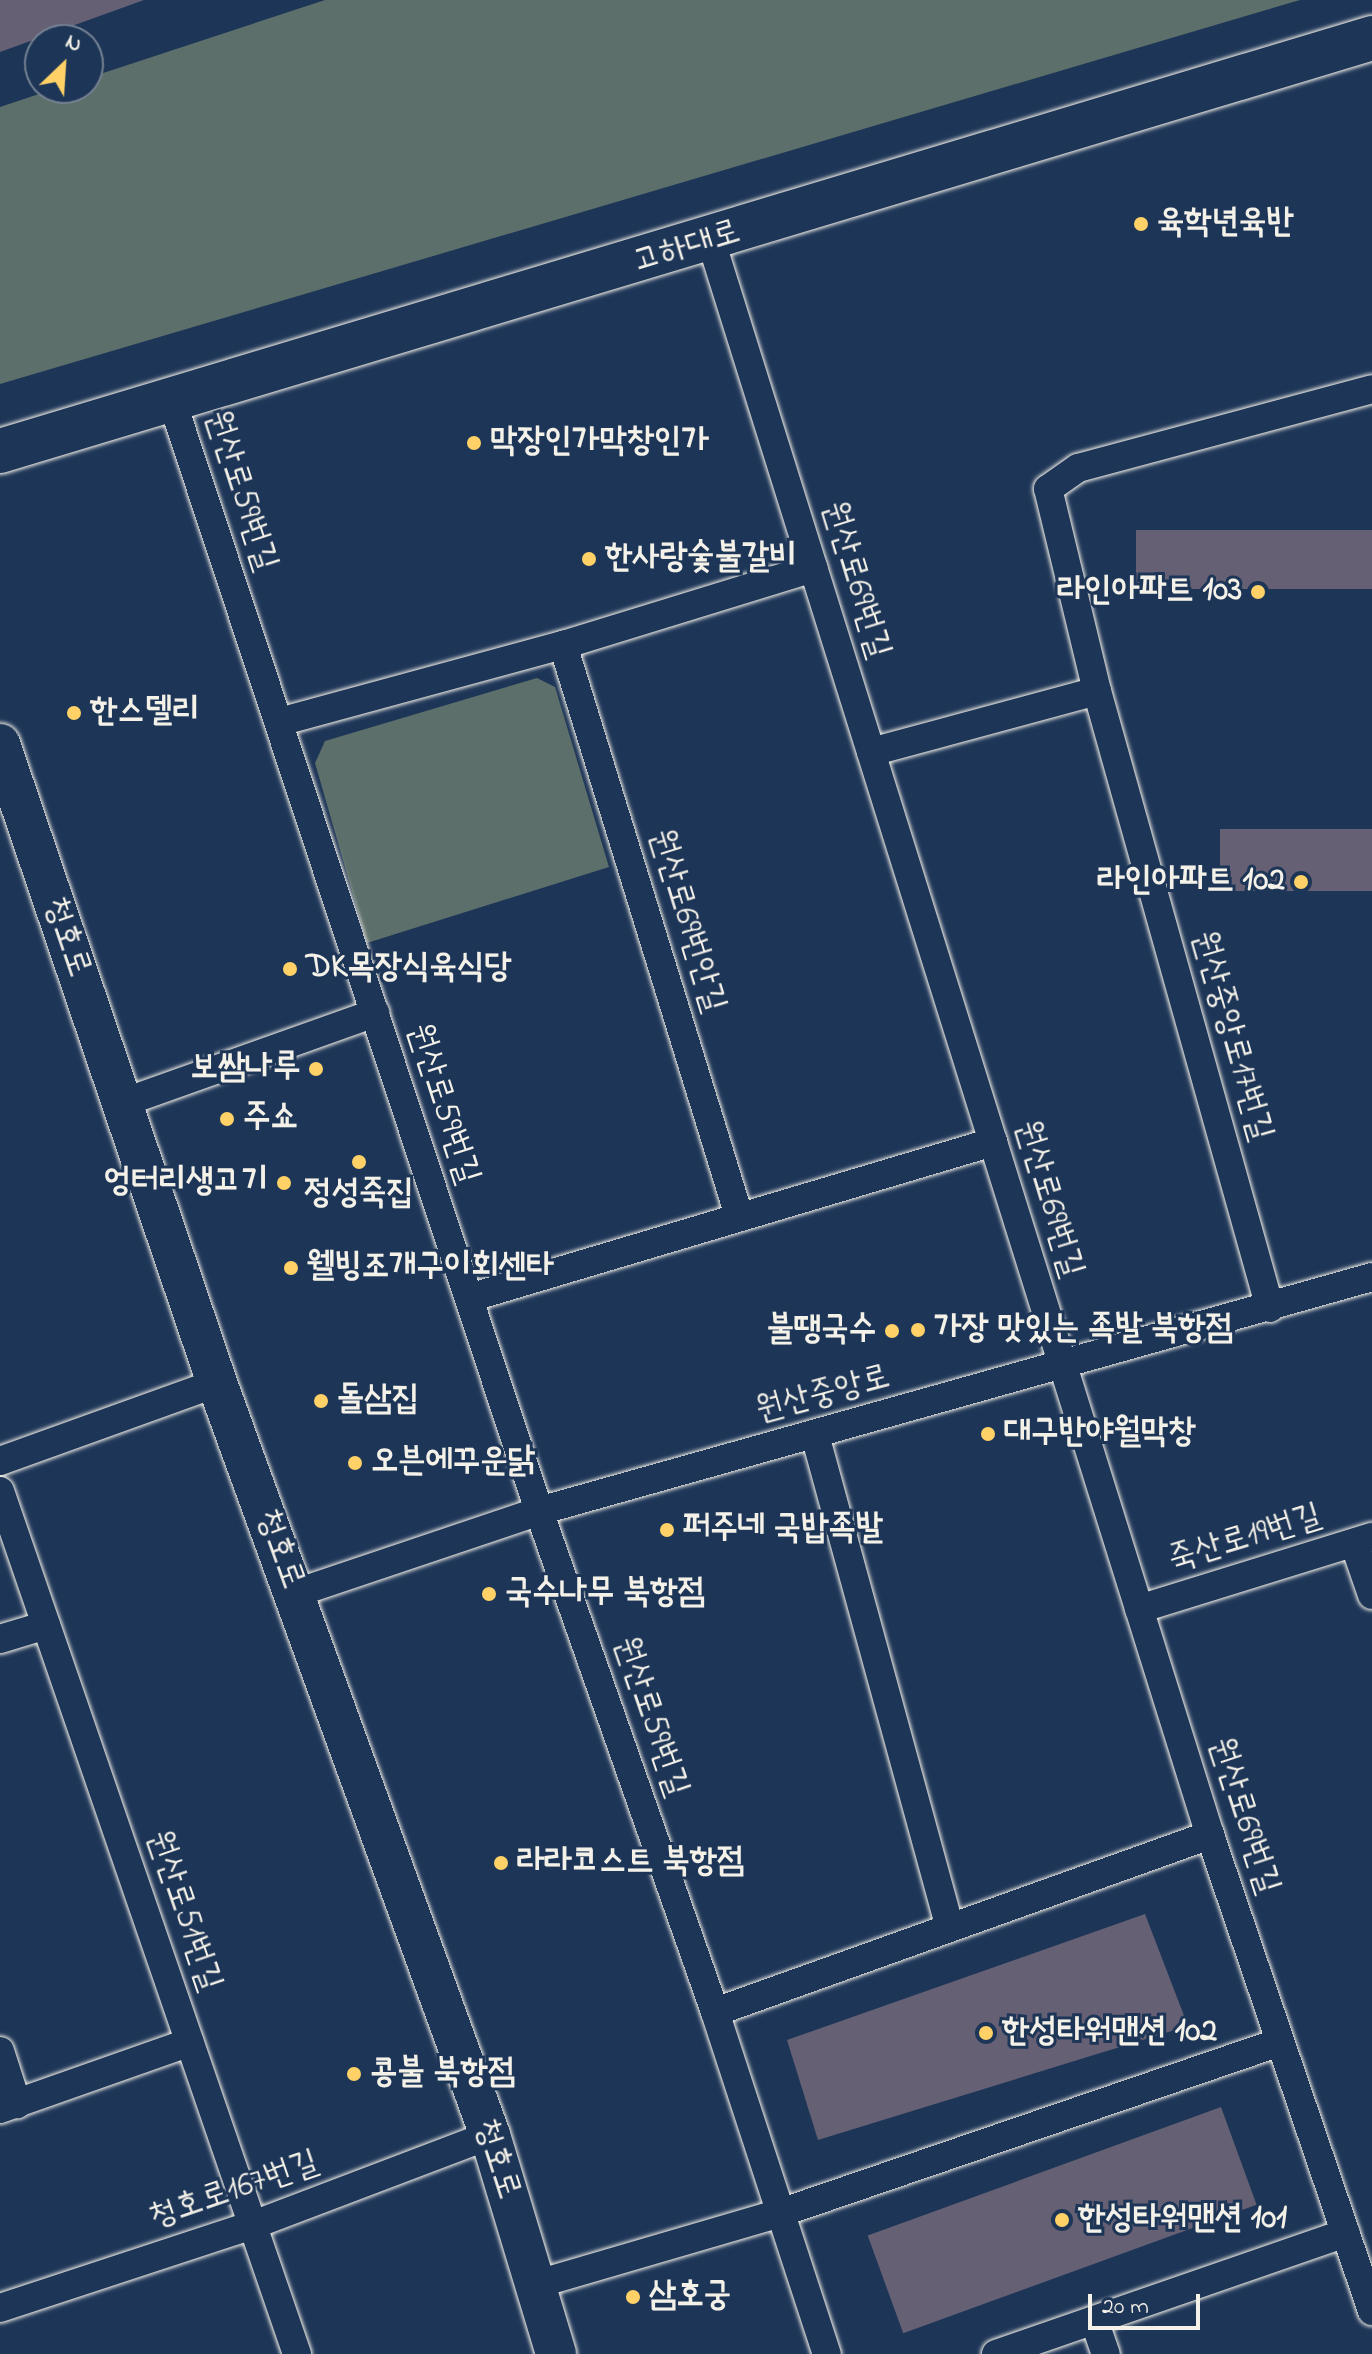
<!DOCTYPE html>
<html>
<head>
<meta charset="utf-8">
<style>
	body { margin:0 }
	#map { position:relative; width:1372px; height:2354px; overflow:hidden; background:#1d3557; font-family:"Indie Flower","Poor Story",sans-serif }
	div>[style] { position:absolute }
	.green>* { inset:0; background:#5c6f6a }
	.building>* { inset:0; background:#656074; transform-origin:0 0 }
	.roads { filter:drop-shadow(0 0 2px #f4f1e8) drop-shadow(0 0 2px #f4f1e8) }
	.street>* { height:28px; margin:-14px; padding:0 14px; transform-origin:14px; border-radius:14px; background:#1d3557 }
	.secondary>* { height:40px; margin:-20px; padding:0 20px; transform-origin:20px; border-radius:20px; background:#1d3557 }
	.primary>* { height:44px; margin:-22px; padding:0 22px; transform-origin:22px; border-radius:22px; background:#1d3557 }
	.dots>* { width:22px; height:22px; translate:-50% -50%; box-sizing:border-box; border:4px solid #1d3557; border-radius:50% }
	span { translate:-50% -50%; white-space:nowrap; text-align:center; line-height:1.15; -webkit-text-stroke:6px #1d3557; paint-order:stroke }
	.poi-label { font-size:34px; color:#f4f1e8; font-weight:700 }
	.left { translate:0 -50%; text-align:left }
	.right { translate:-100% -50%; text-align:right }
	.street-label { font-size:34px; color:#f4f1e8 }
	.north { position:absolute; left:24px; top:24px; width:80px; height:80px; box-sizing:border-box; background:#1d3557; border:2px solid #738091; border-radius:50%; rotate:25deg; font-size:22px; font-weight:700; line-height:32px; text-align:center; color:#f4f1e8 }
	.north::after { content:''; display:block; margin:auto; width:28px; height:36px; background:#ffd166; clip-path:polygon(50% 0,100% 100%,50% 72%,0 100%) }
	.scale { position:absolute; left:1088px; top:2294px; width:112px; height:36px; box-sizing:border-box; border:4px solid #f4f1e8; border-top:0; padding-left:10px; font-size:24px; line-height:28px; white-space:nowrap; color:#f4f1e8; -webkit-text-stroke:6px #1d3557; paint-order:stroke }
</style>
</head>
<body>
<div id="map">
	<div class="green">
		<div style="clip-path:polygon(325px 0,1300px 0,0 384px,0 107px,57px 88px,88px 88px,88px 78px)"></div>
		<div style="clip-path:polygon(537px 678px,555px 687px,609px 867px,367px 943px,315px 763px,325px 741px)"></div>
	</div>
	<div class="building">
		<div style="clip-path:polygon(0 0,144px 0,0 52px)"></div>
		<div style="left:1372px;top:530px;width:59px;height:236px;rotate:90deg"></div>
		<div style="left:1372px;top:829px;width:62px;height:152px;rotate:90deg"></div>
		<div style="clip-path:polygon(1145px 1914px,1188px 2026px,818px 2140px,787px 2040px)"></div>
		<div style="left:1221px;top:2107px;width:104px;height:376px;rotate:70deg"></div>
	</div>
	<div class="roads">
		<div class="street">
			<div style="left:711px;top:241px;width:1670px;rotate:72.62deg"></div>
			<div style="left:1210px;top:1835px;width:503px;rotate:71.2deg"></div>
			<div style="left:172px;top:401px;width:1169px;rotate:71.7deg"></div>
			<div style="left:539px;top:1511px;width:531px;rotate:70.64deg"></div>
			<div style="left:715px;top:2012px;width:360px;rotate:71.9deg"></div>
			<div style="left:563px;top:645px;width:598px;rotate:72.87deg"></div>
			<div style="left:279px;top:722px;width:294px;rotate:-15.2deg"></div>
			<div style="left:563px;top:645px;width:262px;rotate:-17.1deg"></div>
			<div style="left:871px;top:752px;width:234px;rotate:-15.1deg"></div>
			<div style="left:122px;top:1103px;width:269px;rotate:-19.6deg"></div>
			<div style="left:469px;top:1298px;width:547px;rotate:-16.58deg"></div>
			<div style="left:1270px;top:1308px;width:641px;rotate:-105.66deg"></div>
			<div style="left:1097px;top:691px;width:208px;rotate:-103.6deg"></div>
			<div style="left:1048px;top:489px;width:37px;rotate:-35deg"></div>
			<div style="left:1078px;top:468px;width:304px;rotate:-15deg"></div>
			<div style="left:815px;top:1435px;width:511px;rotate:74.69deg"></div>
			<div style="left:0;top:1461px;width:231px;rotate:-19.8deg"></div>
			<div style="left:0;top:1491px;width:913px;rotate:71.01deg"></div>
			<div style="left:1354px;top:1543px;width:55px;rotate:70.9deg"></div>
			<div style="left:296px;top:1593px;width:256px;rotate:-18.6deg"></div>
			<div style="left:539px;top:1511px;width:865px;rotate:-15.69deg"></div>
			<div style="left:1139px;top:1609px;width:244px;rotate:-17.2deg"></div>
			<div style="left:0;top:1639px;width:48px;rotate:-16.9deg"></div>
			<div style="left:715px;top:2012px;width:526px;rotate:-19.68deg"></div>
			<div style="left:0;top:2051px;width:56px;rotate:72.2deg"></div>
			<div style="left:0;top:2109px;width:201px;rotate:-19.4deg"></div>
			<div style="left:534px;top:2285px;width:256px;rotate:-16.3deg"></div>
			<div style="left:780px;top:2213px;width:528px;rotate:-18.88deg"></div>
			<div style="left:0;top:2308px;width:266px;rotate:-18.2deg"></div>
			<div style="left:253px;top:2225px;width:254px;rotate:-20.8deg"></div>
			<div style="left:1094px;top:2320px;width:36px;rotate:71deg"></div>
			<div style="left:996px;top:2354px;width:370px;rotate:-19.1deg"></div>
		</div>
		<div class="secondary">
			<div style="left:0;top:744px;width:675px;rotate:71.24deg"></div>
			<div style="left:217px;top:1383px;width:800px;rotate:70.05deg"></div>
			<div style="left:490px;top:2135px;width:229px;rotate:73.2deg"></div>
		</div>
		<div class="primary">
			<div style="left:0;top:451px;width:1433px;rotate:-16.75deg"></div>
		</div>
	</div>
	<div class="dots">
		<div style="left:1141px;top:224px;background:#ffd166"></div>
		<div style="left:474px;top:443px;background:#ffd166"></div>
		<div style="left:589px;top:559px;background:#ffd166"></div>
		<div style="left:1258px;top:592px;background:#ffd166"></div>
		<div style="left:74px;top:713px;background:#ffd166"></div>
		<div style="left:1301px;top:882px;background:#ffd166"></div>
		<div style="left:290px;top:969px;background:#ffd166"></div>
		<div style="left:316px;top:1069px;background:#ffd166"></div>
		<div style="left:227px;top:1119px;background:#ffd166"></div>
		<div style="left:359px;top:1162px;background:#ffd166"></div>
		<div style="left:284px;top:1183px;background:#ffd166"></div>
		<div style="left:291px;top:1268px;background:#ffd166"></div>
		<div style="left:918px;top:1330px;background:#ffd166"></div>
		<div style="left:892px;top:1331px;background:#ffd166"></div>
		<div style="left:321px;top:1401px;background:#ffd166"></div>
		<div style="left:988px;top:1434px;background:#ffd166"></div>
		<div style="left:355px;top:1463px;background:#ffd166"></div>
		<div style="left:667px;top:1530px;background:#ffd166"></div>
		<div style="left:489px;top:1594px;background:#ffd166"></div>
		<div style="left:501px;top:1863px;background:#ffd166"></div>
		<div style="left:986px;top:2033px;background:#ffd166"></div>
		<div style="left:354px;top:2074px;background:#ffd166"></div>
		<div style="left:1062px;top:2220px;background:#ffd166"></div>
		<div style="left:633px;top:2297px;background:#ffd166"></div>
	</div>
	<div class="poi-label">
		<span class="left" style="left:1157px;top:224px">육학년육반</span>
		<span class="left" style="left:490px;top:443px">막장인가막창인가</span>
		<span class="left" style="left:605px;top:559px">한사랑숯불갈비</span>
		<span class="right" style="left:1242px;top:592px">라인아파트 103</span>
		<span class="left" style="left:90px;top:713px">한스델리</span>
		<span class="right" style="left:1285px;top:882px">라인아파트 102</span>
		<span class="left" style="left:306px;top:969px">DK목장식육식당</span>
		<span class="right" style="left:300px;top:1069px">보쌈나루</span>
		<span class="left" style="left:243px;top:1119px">주쇼</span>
		<span class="right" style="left:268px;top:1183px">엉터리생고기</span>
		<span style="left:359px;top:1195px">정성죽집</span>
		<span class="left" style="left:307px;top:1268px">웰빙조개구이회센타</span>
		<span class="left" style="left:934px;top:1330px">가장 맛있는 족발 북항점</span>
		<span class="right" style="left:876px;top:1331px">불땡국수</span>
		<span class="left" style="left:337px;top:1401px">돌삼집</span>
		<span class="left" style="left:1004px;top:1434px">대구반야월막창</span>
		<span class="left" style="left:371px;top:1463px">오븐에꾸운닭</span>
		<span class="left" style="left:683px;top:1530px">퍼주네 국밥족발</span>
		<span class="left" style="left:505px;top:1594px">국수나무 북항점</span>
		<span class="left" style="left:517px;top:1863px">라라코스트 북항점</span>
		<span class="left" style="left:1002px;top:2033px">한성타워맨션 102</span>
		<span class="left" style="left:370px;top:2074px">콩불 북항점</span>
		<span class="left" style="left:1078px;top:2220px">한성타워맨션 101</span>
		<span class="left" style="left:649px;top:2297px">삼호궁</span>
	</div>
	<div class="street-label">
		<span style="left:687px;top:248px;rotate:-17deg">고하대로</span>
		<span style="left:240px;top:491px;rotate:72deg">원산로59번길</span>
		<span style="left:855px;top:580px;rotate:73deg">원산로69번길</span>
		<span style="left:686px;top:921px;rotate:73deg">원산로69번안길</span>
		<span style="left:66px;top:937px;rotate:71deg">청호로</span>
		<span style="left:1231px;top:1036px;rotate:74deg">원산중앙로17번길</span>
		<span style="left:442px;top:1104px;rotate:72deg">원산로59번길</span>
		<span style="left:1048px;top:1199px;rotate:73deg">원산로69번길</span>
		<span style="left:823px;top:1395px;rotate:-15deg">원산중앙로</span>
		<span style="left:1245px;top:1539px;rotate:-17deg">죽산로19번길</span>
		<span style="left:279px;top:1549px;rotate:70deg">청호로</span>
		<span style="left:650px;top:1717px;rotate:71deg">원산로59번길</span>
		<span style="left:1243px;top:1816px;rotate:72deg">원산로69번길</span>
		<span style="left:183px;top:1911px;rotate:71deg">원산로51번길</span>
		<span style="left:496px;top:2159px;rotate:72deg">청호로</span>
		<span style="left:234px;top:2191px;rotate:-19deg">청호로167번길</span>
	</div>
	<div class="north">N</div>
	<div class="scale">20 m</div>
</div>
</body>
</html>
